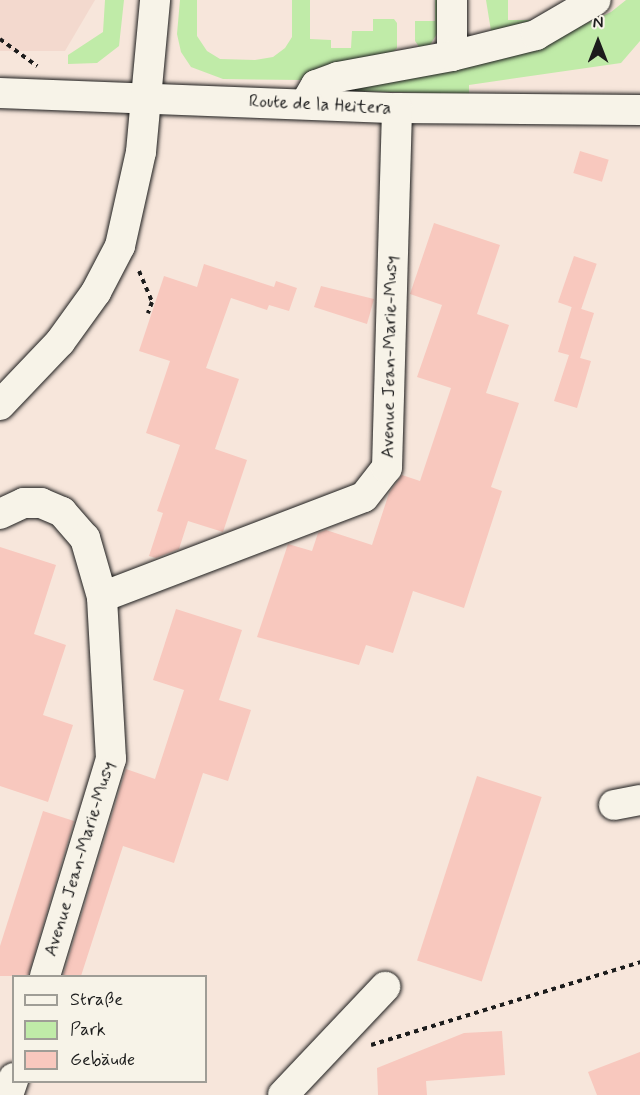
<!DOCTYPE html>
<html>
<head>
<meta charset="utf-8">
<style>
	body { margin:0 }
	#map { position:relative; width:640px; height:1095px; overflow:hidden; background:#f7e6db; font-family:Mynerve,sans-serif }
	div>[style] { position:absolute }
	.built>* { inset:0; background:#f3d9ce }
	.green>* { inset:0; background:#c0eba8 }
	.building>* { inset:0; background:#f8c8be; transform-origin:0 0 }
	.path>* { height:4px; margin-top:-2px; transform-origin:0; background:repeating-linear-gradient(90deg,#1c1c1c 0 4.5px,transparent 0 9px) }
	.roads { filter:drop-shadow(0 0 2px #1c1c1c) drop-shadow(0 0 2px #1c1c1c) }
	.minor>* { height:30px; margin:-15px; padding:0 15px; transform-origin:15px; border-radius:15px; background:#f7f3e8 }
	span { translate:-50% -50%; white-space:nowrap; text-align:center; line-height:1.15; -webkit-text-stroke:4.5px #f7f3e8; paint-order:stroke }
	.street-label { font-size:18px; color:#1c1c1c }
	.legend { position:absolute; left:12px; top:975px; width:195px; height:108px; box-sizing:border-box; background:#f7f3e8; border:2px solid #9f9d96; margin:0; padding:8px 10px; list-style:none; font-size:18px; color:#1c1c1c }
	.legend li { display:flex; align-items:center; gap:12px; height:30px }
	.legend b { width:30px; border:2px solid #9f9d96 }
	.north { position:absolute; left:568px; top:12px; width:60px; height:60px; -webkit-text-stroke:4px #f7f3e8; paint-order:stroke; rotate:0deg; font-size:16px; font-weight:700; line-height:24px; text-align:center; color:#1c1c1c }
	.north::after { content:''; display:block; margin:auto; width:21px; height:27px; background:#1c1c1c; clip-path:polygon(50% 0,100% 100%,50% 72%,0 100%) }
</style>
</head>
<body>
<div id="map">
	<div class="built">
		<div style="clip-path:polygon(0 0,95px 0,65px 51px,0 51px)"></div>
	</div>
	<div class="green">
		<div style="clip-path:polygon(105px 0,124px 0,119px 46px,97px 63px,68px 64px,68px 55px,103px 32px)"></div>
		<div style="clip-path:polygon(180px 0,197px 0,197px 36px,207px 51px,220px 59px,255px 60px,273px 57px,285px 48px,292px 37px,292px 0,310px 0,310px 39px,331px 40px,331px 48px,351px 48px,352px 31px,373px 31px,373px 19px,394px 19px,397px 23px,397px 48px,390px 55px,302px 80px,223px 79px,191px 67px,181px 52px,177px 34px)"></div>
		<div style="clip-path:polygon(435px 0,440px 0,440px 29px,430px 45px,420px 48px,415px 41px,415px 21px,435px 21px)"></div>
		<div style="clip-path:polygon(486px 0,508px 0,508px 20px,530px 20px,526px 26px,491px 31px)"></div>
		<div style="clip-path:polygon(626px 0,640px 0,640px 41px,621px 63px,469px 85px,469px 94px,353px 91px,354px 88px,531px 49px,611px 12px)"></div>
	</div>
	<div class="building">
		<div style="left:580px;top:151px;width:30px;height:23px;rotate:17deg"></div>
		<div style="clip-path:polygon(434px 223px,500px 245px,477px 314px,509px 325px,486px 393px,519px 403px,491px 487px,502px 491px,464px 608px,413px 591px,393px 653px,366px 645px,359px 665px,257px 637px,288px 544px,312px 551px,318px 533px,326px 530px,372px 545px,389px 493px,402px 475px,420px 481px,451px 388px,417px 377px,442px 305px,410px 294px)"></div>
		<div style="left:574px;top:256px;width:24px;height:49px;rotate:19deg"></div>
		<div style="clip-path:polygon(204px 264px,274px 287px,276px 281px,297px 288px,289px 311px,269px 305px,267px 310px,231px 298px,206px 368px,239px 379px,215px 449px,247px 460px,223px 532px,188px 521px,179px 549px,156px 558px,149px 556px,163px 513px,157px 511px,180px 445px,146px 433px,170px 361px,139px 351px,164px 276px,197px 287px)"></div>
		<div style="clip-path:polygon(321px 286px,374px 299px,367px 324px,314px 307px)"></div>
		<div style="clip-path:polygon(572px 306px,594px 313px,580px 358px,591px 361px,577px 408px,554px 401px,569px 355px,558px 352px)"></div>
		<div style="clip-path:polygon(0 547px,56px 565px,34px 634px,66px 645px,43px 715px,73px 725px,48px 802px,0 786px)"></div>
		<div style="clip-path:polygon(176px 609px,242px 630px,219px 700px,251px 710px,228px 781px,203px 773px,174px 863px,123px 846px,81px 976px,63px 976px,126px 769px,155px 779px,184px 690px,153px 680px)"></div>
		<div style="left:477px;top:776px;width:68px;height:194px;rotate:18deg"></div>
		<div style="clip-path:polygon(43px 811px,74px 821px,28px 976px,0 976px,0 946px)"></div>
		<div style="clip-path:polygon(502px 1031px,505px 1075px,426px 1081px,427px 1095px,378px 1095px,377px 1068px,464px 1033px)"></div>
		<div style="clip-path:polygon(640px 1052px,640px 1095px,597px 1095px,588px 1072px)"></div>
	</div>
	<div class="path">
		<div style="left:0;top:39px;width:46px;rotate:36.1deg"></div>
		<div style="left:139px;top:271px;width:34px;rotate:67deg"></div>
		<div style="left:152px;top:302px;width:12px;rotate:110deg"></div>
		<div style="left:371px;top:1045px;width:282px;rotate:-17.1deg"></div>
	</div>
	<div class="roads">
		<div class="minor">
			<div style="left:452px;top:0;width:56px;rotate:90deg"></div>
			<div style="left:0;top:93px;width:397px;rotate:2.2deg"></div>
			<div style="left:397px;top:108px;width:243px;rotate:0.5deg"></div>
			<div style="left:305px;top:104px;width:22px;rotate:-60deg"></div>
			<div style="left:316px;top:85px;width:23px;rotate:-20deg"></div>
			<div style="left:338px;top:77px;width:116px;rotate:-10.4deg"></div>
			<div style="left:452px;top:56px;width:87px;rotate:-14deg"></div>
			<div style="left:536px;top:35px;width:69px;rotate:-30.3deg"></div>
			<div style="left:0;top:405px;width:87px;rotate:-46.4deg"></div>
			<div style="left:60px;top:342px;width:62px;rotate:-54.2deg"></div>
			<div style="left:96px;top:292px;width:52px;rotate:-62.4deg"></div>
			<div style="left:120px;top:246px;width:96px;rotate:-77.4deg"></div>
			<div style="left:141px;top:152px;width:153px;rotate:-84.7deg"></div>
			<div style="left:0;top:514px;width:26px;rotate:-25deg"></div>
			<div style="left:24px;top:503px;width:17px"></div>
			<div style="left:41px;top:503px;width:23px;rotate:23deg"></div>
			<div style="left:62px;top:512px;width:35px;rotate:49deg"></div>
			<div style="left:85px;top:538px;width:61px;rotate:73.9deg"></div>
			<div style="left:614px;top:805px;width:26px;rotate:-11deg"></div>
			<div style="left:45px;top:976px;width:227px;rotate:-73.1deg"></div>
			<div style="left:111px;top:759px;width:162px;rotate:-93.2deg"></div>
			<div style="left:102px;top:597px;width:280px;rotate:-20.9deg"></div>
			<div style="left:364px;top:497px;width:37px;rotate:-52deg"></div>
			<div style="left:387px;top:468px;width:360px;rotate:-88.4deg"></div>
			<div style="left:8px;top:1095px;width:18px;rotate:-71deg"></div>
			<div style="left:283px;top:1095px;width:149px;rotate:-46.6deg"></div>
		</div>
	</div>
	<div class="street-label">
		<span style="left:320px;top:105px;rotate:3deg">Route de la Heitera</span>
		<span style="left:390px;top:357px;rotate:-89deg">Avenue Jean-Marie-Musy</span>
		<span style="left:80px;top:859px;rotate:-73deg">Avenue Jean-Marie-Musy</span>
	</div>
	<ul class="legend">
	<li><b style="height:8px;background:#f7f3e8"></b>Straße</li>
	<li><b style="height:16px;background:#c0eba8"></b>Park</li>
	<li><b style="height:16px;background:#f8c8be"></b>Gebäude</li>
	</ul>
	<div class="north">N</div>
</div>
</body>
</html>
